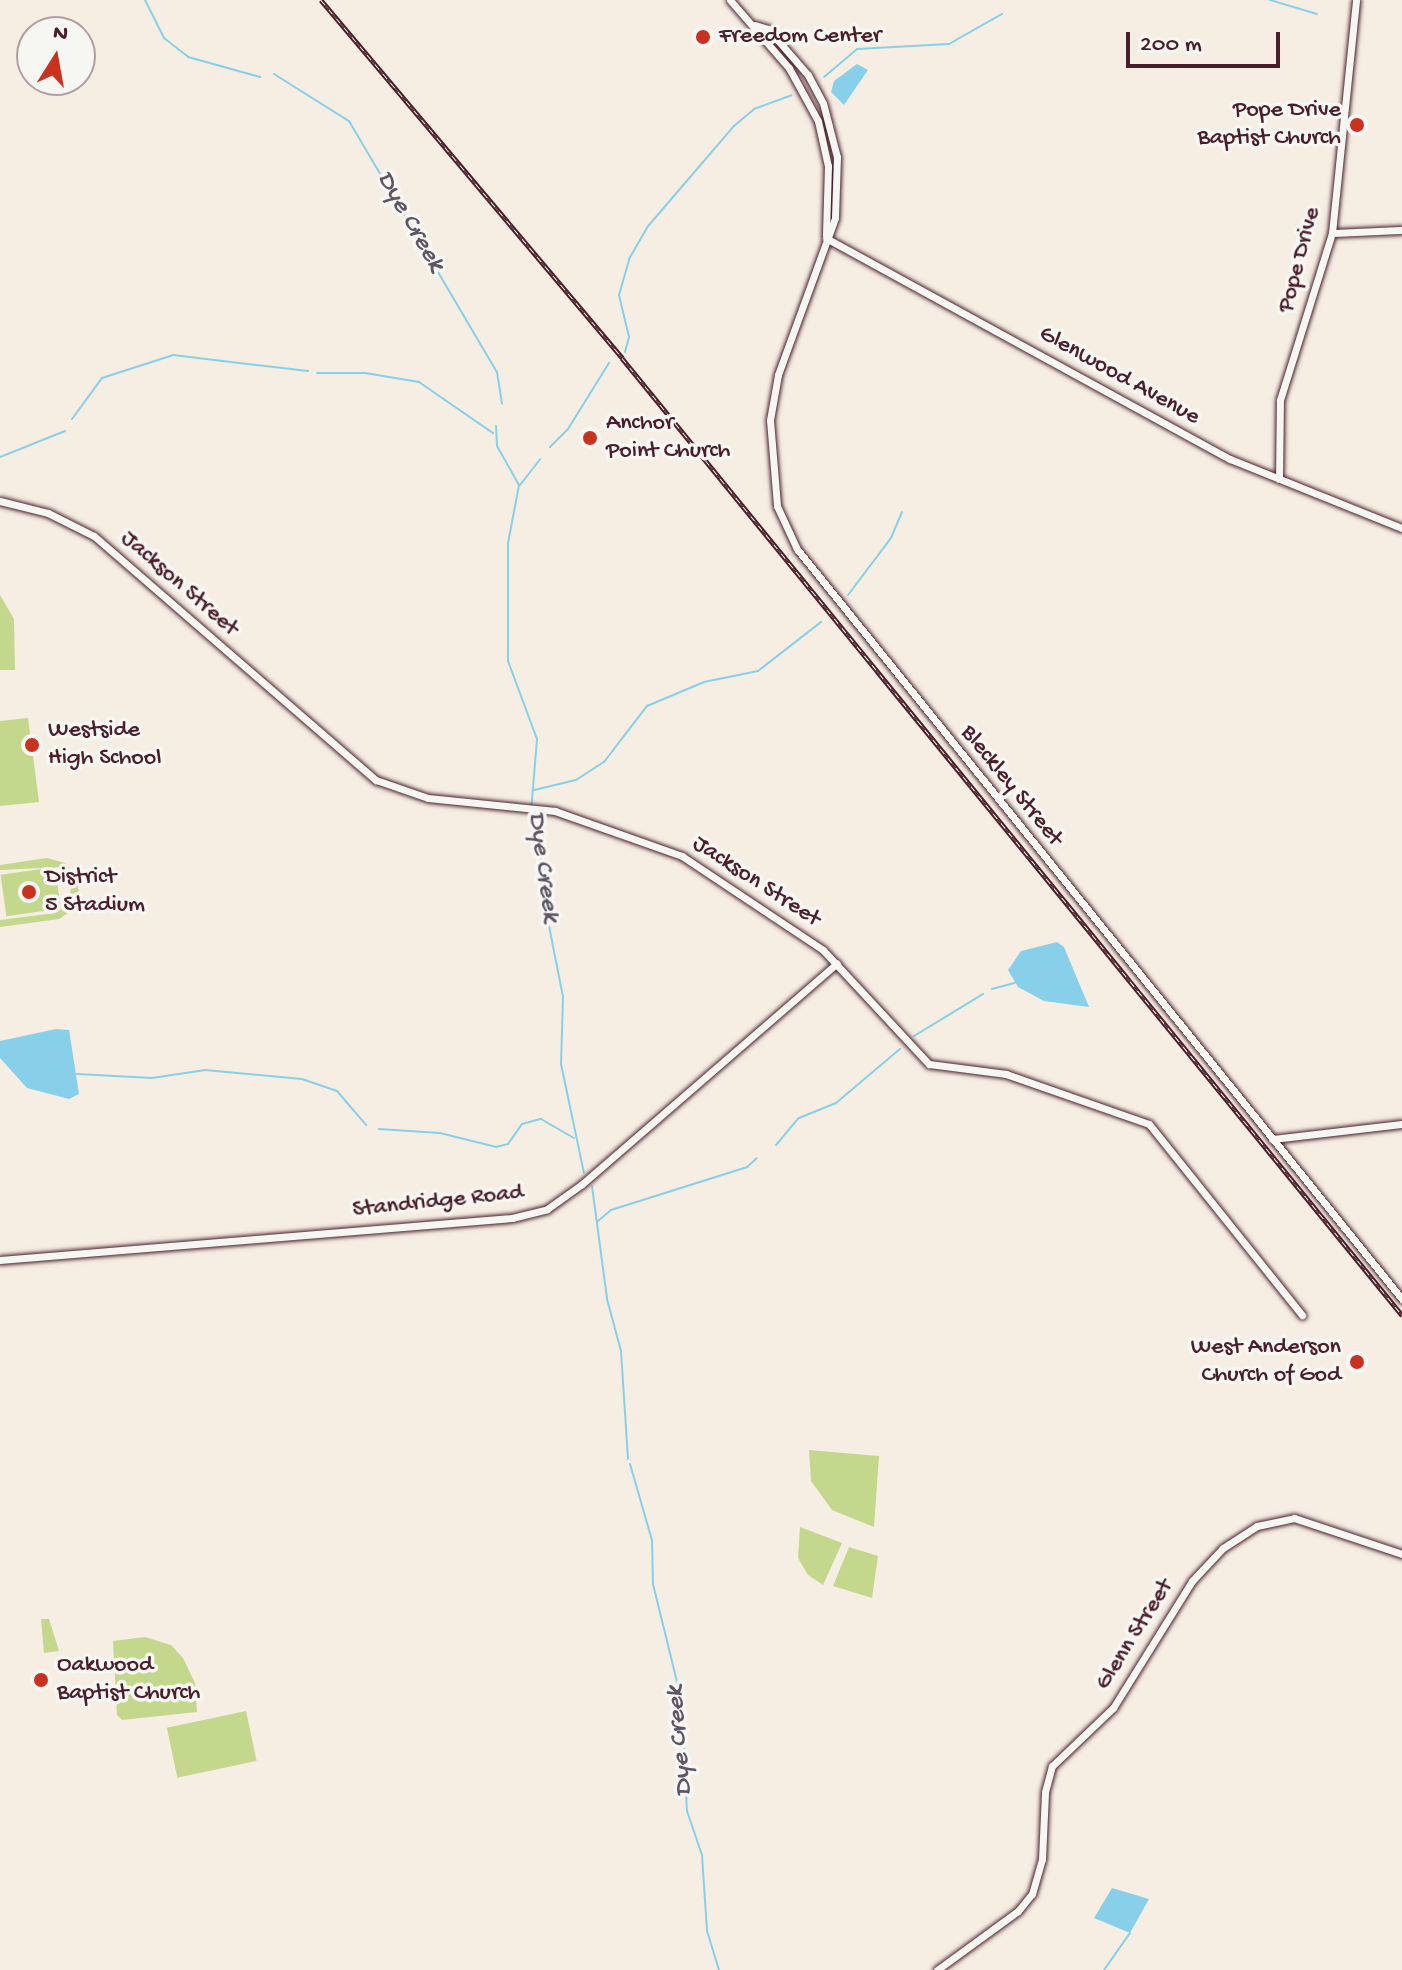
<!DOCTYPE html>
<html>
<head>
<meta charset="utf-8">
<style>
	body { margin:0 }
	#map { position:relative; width:1402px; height:1970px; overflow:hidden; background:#f6eee3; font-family:"Gochi Hand",sans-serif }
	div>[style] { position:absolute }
	.green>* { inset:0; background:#c3d88d; transform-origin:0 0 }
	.water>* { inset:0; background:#88d0e9 }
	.stream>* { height:2px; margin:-1px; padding:0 1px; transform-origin:1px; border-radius:1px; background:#88d0e9 }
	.roads { filter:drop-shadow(0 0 2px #4a1f2b) drop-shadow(0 0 2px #4a1f2b) }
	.tertiary>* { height:7px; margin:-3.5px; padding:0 3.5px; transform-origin:3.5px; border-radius:3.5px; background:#f6f6f2 }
	.rail>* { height:5px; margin-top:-2.5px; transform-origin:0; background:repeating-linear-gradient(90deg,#f6f6f2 0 6px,#4a1f2b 0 12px); box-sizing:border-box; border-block:2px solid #4a1f2b }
	.dots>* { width:22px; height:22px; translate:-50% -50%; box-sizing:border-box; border:4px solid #f6f6f2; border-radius:50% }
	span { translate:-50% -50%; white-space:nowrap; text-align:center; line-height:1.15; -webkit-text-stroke:7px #f6f6f2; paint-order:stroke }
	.poi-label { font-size:24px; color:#4a1f2b }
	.left { translate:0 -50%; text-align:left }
	.right { translate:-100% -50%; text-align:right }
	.street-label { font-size:24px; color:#4a1f2b }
	.water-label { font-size:26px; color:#5d5464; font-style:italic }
	.north { position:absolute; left:16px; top:16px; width:80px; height:80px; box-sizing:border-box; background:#f6f6f2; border:2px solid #b1a0a2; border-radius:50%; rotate:11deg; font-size:22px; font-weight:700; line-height:32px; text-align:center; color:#4a1f2b }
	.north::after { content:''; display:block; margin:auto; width:28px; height:36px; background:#c8321e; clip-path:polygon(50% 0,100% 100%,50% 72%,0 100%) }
	.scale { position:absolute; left:1126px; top:32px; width:154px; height:36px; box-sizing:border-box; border:4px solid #4a1f2b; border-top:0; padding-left:10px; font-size:24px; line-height:28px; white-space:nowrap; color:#4a1f2b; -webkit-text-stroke:6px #f6f6f2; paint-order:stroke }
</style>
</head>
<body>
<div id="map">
	<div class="green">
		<div style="clip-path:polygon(0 595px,14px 619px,15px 670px,0 670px)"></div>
		<div style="clip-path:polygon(28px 718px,39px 802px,0 806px,0 721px)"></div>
		<div style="clip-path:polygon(47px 858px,65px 863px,77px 876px,79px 895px,73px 910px,59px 919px,0 927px,0 920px,55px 913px,69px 904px,72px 879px,60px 867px,0 870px,0 865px)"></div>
		<div style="left:55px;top:867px;width:42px;height:55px;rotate:82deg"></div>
		<div style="clip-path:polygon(809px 1450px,879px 1456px,874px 1527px,832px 1510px,811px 1481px)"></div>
		<div style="clip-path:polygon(800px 1527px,842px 1543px,823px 1585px,808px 1575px,798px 1558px)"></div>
		<div style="clip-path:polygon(849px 1547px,878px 1556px,872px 1598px,833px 1586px)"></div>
		<div style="clip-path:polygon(41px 1619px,49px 1619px,59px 1651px,44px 1653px)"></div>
		<div style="clip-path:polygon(145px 1637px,171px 1645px,183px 1658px,195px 1683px,197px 1712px,122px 1720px,117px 1715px,113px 1641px)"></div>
		<div style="left:246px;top:1711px;width:51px;height:81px;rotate:78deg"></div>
	</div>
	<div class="water">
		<div style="clip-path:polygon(857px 64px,868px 70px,844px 105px,831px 92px,834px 81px)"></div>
		<div style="clip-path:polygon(1057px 942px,1064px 947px,1089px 1007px,1044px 1001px,1018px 987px,1008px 970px,1021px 951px)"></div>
		<div style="clip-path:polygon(56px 1029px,69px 1030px,79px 1094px,69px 1099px,27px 1088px,0 1058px,0 1041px)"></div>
		<div style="clip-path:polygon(1112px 1888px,1149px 1899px,1130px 1933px,1094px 1918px)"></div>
	</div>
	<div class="stream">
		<div style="left:145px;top:0;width:42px;rotate:63.4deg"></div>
		<div style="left:164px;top:38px;width:31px;rotate:38deg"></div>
		<div style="left:188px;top:57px;width:75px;rotate:15.5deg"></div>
		<div style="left:1270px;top:0;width:49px;rotate:16.6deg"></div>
		<div style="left:274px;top:74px;width:89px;rotate:32.1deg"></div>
		<div style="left:349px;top:121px;width:291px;rotate:59.5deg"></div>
		<div style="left:497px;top:372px;width:32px;rotate:81deg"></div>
		<div style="left:824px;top:77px;width:43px;rotate:-40.3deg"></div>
		<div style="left:857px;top:49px;width:92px;rotate:-3.1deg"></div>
		<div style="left:949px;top:44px;width:61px;rotate:-29.5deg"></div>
		<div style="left:625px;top:352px;width:16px;rotate:-75deg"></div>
		<div style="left:629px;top:337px;width:43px;rotate:-103.4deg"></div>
		<div style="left:619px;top:295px;width:37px;rotate:-74deg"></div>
		<div style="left:629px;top:259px;width:39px;rotate:-60deg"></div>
		<div style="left:649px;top:225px;width:130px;rotate:-49.4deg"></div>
		<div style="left:734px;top:126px;width:26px;rotate:-40deg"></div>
		<div style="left:754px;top:109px;width:40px;rotate:-20.2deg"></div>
		<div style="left:317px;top:373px;width:48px"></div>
		<div style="left:365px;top:373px;width:55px;rotate:9.5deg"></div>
		<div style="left:419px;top:382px;width:90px;rotate:34.6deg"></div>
		<div style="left:72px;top:419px;width:51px;rotate:-53.8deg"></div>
		<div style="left:102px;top:378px;width:75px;rotate:-17.9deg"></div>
		<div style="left:173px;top:355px;width:136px;rotate:6.8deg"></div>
		<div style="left:496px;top:426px;width:20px;rotate:87deg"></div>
		<div style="left:497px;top:446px;width:45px;rotate:60.6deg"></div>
		<div style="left:519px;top:485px;width:59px;rotate:100.7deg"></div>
		<div style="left:508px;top:543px;width:118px;rotate:90deg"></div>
		<div style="left:508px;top:661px;width:83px;rotate:69.6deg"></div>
		<div style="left:537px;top:739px;width:85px;rotate:94.7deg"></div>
		<div style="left:530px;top:824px;width:67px;rotate:72.6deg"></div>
		<div style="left:550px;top:888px;width:38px;rotate:92deg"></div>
		<div style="left:549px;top:926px;width:72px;rotate:78.8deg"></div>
		<div style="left:563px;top:997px;width:67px;rotate:91.7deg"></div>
		<div style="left:561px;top:1064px;width:111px;rotate:78.1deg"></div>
		<div style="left:550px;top:447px;width:25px;rotate:-45deg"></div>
		<div style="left:568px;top:429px;width:78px;rotate:-58.2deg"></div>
		<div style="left:0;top:457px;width:70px;rotate:-21.8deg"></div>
		<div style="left:520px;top:485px;width:33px;rotate:-52deg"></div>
		<div style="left:848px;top:595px;width:71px;rotate:-53deg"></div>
		<div style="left:891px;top:538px;width:28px;rotate:-67deg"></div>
		<div style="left:534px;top:790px;width:43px;rotate:-13.4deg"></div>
		<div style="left:576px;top:780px;width:33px;rotate:-33deg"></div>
		<div style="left:604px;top:762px;width:71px;rotate:-52.5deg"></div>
		<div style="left:647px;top:706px;width:62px;rotate:-22.8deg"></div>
		<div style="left:704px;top:682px;width:55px;rotate:-11.5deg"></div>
		<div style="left:758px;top:671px;width:80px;rotate:-37.9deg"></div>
		<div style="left:992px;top:989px;width:24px;rotate:-15deg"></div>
		<div style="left:914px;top:1036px;width:81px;rotate:-31.3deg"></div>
		<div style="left:77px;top:1074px;width:75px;rotate:3.1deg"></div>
		<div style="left:152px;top:1078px;width:54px;rotate:-8.6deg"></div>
		<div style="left:205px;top:1070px;width:97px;rotate:5.3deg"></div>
		<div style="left:302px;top:1079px;width:37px;rotate:19deg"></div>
		<div style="left:337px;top:1091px;width:45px;rotate:49.5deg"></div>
		<div style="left:379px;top:1129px;width:61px;rotate:3.8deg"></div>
		<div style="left:440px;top:1133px;width:58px;rotate:14deg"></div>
		<div style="left:496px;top:1147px;width:12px;rotate:-14deg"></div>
		<div style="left:508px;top:1144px;width:24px;rotate:-55deg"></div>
		<div style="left:522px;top:1124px;width:20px;rotate:-15deg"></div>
		<div style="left:541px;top:1119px;width:38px;rotate:30deg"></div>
		<div style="left:776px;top:1145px;width:35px;rotate:-50deg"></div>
		<div style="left:799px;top:1118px;width:40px;rotate:-22deg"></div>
		<div style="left:836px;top:1103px;width:84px;rotate:-40.2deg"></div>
		<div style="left:592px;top:1186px;width:114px;rotate:82.4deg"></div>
		<div style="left:607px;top:1299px;width:54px;rotate:74.9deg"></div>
		<div style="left:621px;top:1351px;width:108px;rotate:86.3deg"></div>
		<div style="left:597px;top:1222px;width:18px;rotate:-41deg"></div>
		<div style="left:611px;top:1210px;width:143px;rotate:-17.5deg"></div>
		<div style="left:747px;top:1167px;width:13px;rotate:-42deg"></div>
		<div style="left:630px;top:1464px;width:79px;rotate:73.9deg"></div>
		<div style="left:652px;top:1540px;width:44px;rotate:88.7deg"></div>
		<div style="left:653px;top:1584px;width:122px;rotate:76.2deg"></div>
		<div style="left:682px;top:1702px;width:109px;rotate:87.4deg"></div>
		<div style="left:687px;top:1811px;width:46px;rotate:71.2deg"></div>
		<div style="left:702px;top:1855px;width:76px;rotate:86.2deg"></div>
		<div style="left:707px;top:1931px;width:41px;rotate:72.9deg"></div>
		<div style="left:1104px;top:1970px;width:45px;rotate:-54.9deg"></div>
	</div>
	<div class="roads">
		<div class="tertiary">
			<div style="left:730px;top:0;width:90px;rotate:49.1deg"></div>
			<div style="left:789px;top:68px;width:60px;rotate:61.3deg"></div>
			<div style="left:818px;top:121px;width:46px;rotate:77.5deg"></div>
			<div style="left:828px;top:166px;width:69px;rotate:91.7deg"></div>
			<div style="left:755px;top:25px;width:14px;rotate:17deg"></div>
			<div style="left:768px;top:29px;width:61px;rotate:49deg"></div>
			<div style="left:808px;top:75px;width:32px;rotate:62deg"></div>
			<div style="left:823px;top:103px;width:56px;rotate:75.5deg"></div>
			<div style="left:837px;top:157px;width:61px;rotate:91.9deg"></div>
			<div style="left:835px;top:218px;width:167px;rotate:110deg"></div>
			<div style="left:778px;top:375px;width:46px;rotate:100.1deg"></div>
			<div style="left:770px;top:420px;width:86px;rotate:85.3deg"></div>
			<div style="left:777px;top:506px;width:47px;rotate:65.1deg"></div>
			<div style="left:797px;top:549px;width:964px;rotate:51.11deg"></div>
			<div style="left:1332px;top:233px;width:70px;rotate:-2.5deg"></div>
			<div style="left:826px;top:238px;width:460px;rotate:28.7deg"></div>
			<div style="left:1230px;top:459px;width:185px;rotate:21.9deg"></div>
			<div style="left:1279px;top:479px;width:79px;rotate:-89.3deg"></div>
			<div style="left:1280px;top:400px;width:175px;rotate:-72.7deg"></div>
			<div style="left:1332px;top:233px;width:234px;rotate:-84.1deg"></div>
			<div style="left:0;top:501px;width:49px;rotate:14deg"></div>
			<div style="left:48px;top:513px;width:51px;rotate:26.6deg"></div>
			<div style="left:94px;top:536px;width:373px;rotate:40.9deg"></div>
			<div style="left:376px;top:780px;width:55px;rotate:19.1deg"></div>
			<div style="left:428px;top:798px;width:128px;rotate:5.8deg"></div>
			<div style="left:555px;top:811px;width:135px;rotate:19.5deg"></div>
			<div style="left:682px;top:856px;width:169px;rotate:33.7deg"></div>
			<div style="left:823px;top:950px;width:156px;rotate:47.1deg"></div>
			<div style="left:929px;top:1064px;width:78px;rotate:7.4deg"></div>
			<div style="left:1006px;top:1074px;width:151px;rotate:19.3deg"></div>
			<div style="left:1149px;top:1124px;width:245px;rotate:51.3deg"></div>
			<div style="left:1272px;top:1139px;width:131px;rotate:-6.6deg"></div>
			<div style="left:0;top:1260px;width:514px;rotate:-4.69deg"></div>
			<div style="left:512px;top:1218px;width:36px;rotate:-14deg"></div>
			<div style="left:547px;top:1209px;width:43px;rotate:-35.5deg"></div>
			<div style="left:582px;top:1184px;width:337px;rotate:-40.9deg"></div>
			<div style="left:937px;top:1970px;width:100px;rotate:-36.1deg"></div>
			<div style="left:1018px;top:1911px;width:22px;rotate:-51deg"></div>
			<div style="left:1032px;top:1894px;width:36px;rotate:-74deg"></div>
			<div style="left:1042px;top:1859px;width:67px;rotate:-87.4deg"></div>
			<div style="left:1045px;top:1792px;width:27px;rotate:-75deg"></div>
			<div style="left:1052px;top:1766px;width:84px;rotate:-43.6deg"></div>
			<div style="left:1113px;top:1708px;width:150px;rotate:-58.1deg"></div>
			<div style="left:1192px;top:1581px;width:45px;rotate:-46.8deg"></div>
			<div style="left:1223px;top:1548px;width:40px;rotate:-32.9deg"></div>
			<div style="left:1257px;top:1526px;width:38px;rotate:-12deg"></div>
			<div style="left:1294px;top:1518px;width:114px;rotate:18.4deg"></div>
		</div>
	</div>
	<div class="rail">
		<div style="left:321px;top:0;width:468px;rotate:49.9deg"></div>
		<div style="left:622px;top:358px;width:1235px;rotate:50.82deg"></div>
	</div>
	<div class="dots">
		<div style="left:703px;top:37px;background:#c8321e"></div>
		<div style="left:1357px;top:125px;background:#c8321e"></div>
		<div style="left:590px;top:438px;background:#c8321e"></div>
		<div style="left:32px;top:745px;background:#c8321e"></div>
		<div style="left:29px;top:892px;background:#c8321e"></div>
		<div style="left:1357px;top:1362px;background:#c8321e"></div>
		<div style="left:41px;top:1680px;background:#c8321e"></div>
	</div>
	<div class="poi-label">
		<span class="left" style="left:719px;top:37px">Freedom Center</span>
		<span class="right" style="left:1341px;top:125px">Pope Drive<br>Baptist Church</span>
		<span class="left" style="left:606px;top:438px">Anchor<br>Point Church</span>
		<span class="left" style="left:48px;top:745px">Westside<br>High School</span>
		<span class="left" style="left:45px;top:892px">District<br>5 Stadium</span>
		<span class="right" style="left:1341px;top:1362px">West Anderson<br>Church of God</span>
		<span class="left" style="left:57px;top:1680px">Oakwood<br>Baptist Church</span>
	</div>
	<div class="street-label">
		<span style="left:1300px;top:260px;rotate:-75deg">Pope Drive</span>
		<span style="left:1119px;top:376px;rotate:29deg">Glenwood Avenue</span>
		<span style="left:179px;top:584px;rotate:41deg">Jackson Street</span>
		<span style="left:1011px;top:786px;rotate:51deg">Bleckley Street</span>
		<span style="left:756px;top:882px;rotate:33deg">Jackson Street</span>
		<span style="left:438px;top:1202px;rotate:-6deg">Standridge Road</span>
		<span style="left:1135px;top:1635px;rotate:-58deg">Glenn Street</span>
	</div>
	<div class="water-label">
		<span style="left:409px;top:222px;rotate:60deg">Dye Creek</span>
		<span style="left:542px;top:867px;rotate:82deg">Dye Creek</span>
		<span style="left:681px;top:1741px;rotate:-95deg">Dye Creek</span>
	</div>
	<div class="north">N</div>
	<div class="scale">200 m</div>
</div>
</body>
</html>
